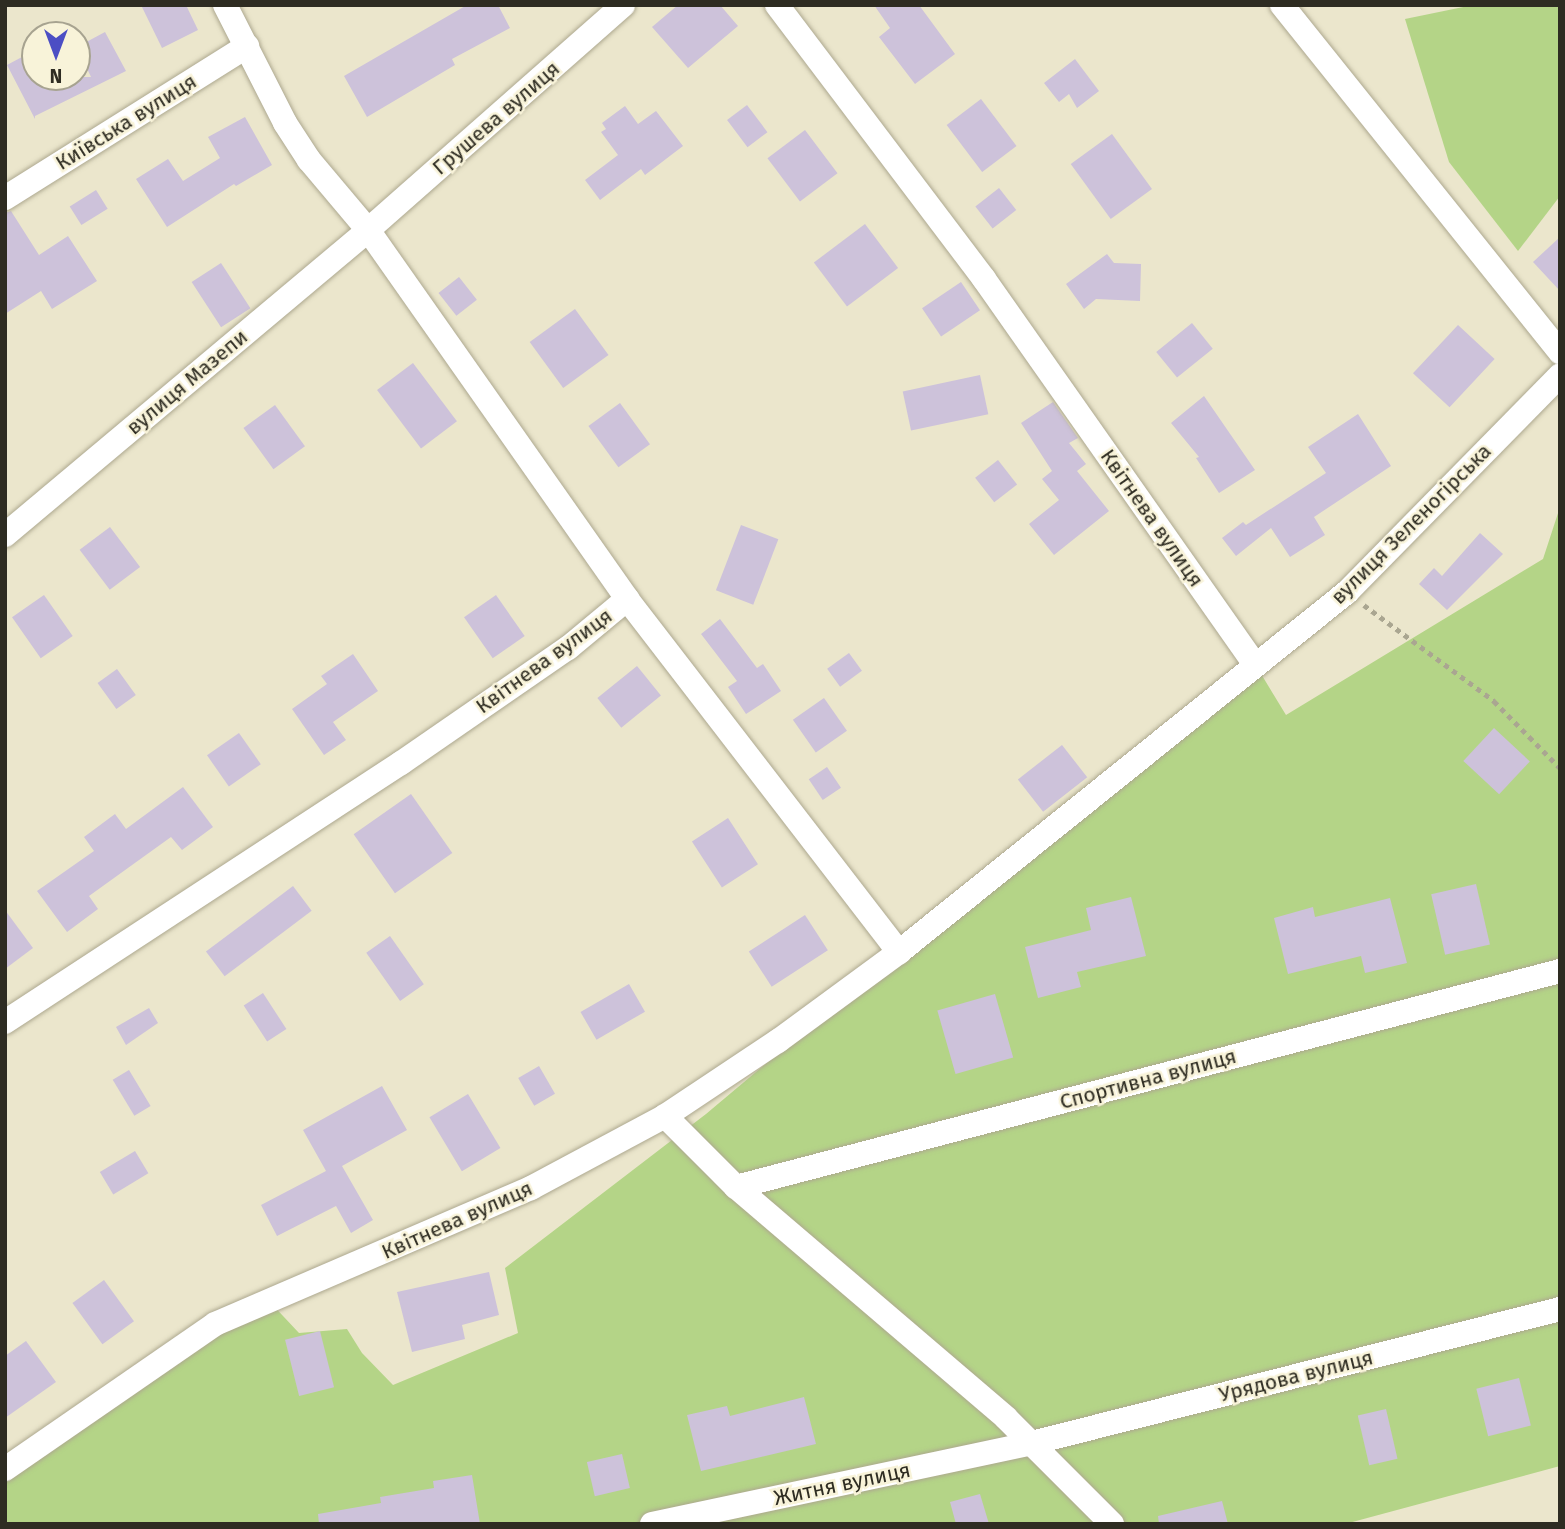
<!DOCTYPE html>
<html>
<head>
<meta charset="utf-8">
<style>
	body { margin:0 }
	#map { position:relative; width:1565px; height:1529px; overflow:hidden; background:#ebe6cc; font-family:"Fira Sans",sans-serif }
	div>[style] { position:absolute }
	.green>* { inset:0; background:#b4d487 }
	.building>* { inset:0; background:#cdc2da; transform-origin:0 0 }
	.path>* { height:4.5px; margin-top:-2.25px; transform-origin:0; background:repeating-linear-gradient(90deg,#aaa691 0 5px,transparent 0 10px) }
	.roads { filter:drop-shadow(0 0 2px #ada88f) drop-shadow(0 0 2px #ada88f) }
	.street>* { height:24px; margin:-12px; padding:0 12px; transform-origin:12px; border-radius:12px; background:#fff }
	span { translate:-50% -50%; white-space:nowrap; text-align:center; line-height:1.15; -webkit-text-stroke:5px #f8f3d9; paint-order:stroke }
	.street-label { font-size:21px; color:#2e2c22 }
	.frame { position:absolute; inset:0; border:7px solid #2e2c22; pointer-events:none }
	.north { position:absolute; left:21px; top:21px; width:70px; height:70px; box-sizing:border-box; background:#f8f3d9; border:2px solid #a7a390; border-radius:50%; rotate:180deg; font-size:19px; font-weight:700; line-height:28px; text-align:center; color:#2e2c22 }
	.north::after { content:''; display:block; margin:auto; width:24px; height:32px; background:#4c4ec4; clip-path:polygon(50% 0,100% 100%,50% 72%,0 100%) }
</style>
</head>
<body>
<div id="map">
	<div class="green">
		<div style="clip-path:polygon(1473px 5px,1560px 5px,1560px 196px,1518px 251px,1449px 162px,1405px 19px)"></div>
		<div style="clip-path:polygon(1560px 507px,1560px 1466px,1345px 1524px,5px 1524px,5px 1469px,268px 1300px,299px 1333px,347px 1329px,362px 1353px,393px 1385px,518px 1333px,505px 1268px,706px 1114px,899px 952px,1255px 664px,1286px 715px,1543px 559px)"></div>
	</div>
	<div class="building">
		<div style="clip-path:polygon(141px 5px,186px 5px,198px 30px,162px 48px)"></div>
		<div style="clip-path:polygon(467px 5px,498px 5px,510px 28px,452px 59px,455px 65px,367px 117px,344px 76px)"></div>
		<div style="clip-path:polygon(678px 5px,720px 5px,738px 26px,688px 68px,652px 27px)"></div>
		<div style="clip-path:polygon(874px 5px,919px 5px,955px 54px,915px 84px,879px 37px,890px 28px)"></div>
		<div style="clip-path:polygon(105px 32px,126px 71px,35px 116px,35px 119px,7px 65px,35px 50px,35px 77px,91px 77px,77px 47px)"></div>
		<div style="clip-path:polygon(1075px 59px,1099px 91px,1077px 108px,1069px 94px,1059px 102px,1044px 83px)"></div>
		<div style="left:981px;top:99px;width:59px;height:43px;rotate:53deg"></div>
		<div style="left:747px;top:105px;width:34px;height:25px;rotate:53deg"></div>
		<div style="clip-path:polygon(625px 106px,638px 124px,656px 111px,683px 146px,645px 175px,641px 169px,600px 200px,585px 180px,618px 155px,601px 132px,606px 129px,602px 123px)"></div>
		<div style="clip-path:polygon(245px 117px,272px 165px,236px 186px,234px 184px,167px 227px,136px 179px,168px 159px,183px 181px,220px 158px,208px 137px)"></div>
		<div style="left:805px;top:130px;width:54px;height:47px;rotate:53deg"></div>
		<div style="left:1112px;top:134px;width:68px;height:51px;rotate:54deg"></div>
		<div style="left:999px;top:188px;width:28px;height:30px;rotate:52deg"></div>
		<div style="left:96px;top:190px;width:22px;height:31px;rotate:58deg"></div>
		<div style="clip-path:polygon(11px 211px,39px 255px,68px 236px,97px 281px,52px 309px,41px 291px,5px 314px,5px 213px)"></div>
		<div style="left:865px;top:224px;width:55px;height:64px;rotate:53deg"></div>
		<div style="clip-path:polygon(1560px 237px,1560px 291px,1533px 262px)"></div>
		<div style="clip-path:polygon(1107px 254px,1114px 263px,1141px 264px,1140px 301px,1096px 299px,1084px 309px,1066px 284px)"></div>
		<div style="left:221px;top:263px;width:54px;height:35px;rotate:57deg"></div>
		<div style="left:459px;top:277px;width:29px;height:26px;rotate:52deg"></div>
		<div style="left:961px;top:282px;width:34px;height:47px;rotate:56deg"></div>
		<div style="left:575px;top:309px;width:57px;height:56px;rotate:54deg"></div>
		<div style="left:1192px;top:323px;width:33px;height:46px;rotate:51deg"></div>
		<div style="left:1458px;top:325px;width:50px;height:66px;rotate:43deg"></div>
		<div style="left:413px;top:363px;width:73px;height:45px;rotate:53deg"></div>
		<div style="left:980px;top:375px;width:40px;height:79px;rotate:78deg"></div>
		<div style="clip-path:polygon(1204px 396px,1255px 470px,1219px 493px,1196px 458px,1199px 457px,1171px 423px)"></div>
		<div style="clip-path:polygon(1053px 402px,1078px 438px,1069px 443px,1086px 464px,1077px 471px,1109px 511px,1054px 555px,1029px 524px,1059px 500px,1042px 479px,1052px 471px,1021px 423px)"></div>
		<div style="left:620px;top:403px;width:51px;height:39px;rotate:54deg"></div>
		<div style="left:275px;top:405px;width:51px;height:39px;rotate:54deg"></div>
		<div style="clip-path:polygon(1358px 414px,1391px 466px,1314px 517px,1325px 535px,1290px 557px,1271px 528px,1236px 556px,1222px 538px,1243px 522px,1246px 525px,1326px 473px,1308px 447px)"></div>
		<div style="left:998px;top:460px;width:31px;height:29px;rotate:52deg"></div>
		<div style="left:741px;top:525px;width:40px;height:70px;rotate:21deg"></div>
		<div style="left:110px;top:527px;width:50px;height:38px;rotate:53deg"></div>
		<div style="clip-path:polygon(1480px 533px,1503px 554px,1447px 610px,1419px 584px,1434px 568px,1442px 576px)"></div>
		<div style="left:44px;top:595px;width:50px;height:39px;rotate:55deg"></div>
		<div style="left:496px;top:595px;width:50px;height:39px;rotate:55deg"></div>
		<div style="clip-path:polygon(720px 619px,757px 668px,763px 664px,781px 691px,746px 714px,728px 687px,737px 681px,701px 634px)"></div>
		<div style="left:849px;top:653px;width:22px;height:27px;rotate:54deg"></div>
		<div style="clip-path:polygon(353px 654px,378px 691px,333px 722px,346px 740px,324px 755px,292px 709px,327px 684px,321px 676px)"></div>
		<div style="left:637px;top:666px;width:38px;height:51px;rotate:51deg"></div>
		<div style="left:117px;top:669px;width:32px;height:24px;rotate:54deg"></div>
		<div style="left:824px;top:698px;width:40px;height:38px;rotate:55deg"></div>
		<div style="left:1494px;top:728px;width:49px;height:45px;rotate:43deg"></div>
		<div style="left:239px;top:733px;width:38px;height:39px;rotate:55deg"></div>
		<div style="left:1062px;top:745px;width:41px;height:56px;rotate:52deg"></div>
		<div style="left:827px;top:767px;width:25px;height:22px;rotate:56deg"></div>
		<div style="clip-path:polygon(183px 787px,213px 827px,182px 850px,171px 837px,89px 896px,98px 909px,67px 932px,37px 891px,94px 851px,84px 837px,115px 814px,126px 829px)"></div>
		<div style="left:411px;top:794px;width:72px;height:70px;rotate:55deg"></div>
		<div style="left:728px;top:818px;width:55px;height:43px;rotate:57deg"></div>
		<div style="left:1476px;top:884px;width:62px;height:46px;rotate:77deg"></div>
		<div style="left:293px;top:886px;width:31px;height:109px;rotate:53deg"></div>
		<div style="clip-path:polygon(1131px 897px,1146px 956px,1077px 972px,1081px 987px,1038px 998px,1025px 947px,1091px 930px,1086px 908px)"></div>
		<div style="clip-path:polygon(1390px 898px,1407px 963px,1365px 973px,1361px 956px,1288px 974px,1274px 918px,1313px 907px,1315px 917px)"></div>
		<div style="clip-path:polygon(5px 910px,33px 948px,5px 969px)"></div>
		<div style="left:805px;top:915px;width:42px;height:67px;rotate:57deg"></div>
		<div style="left:390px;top:936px;width:59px;height:29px;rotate:55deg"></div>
		<div style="left:629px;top:984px;width:32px;height:56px;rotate:60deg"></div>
		<div style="left:263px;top:993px;width:43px;height:23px;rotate:57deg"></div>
		<div style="left:995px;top:994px;width:66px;height:60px;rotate:74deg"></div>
		<div style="clip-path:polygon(149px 1008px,158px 1023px,126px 1045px,116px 1027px)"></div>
		<div style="left:539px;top:1066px;width:32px;height:24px;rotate:60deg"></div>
		<div style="left:129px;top:1070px;width:42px;height:19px;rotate:59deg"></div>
		<div style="clip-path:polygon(382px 1086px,407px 1130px,342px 1166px,373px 1220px,351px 1233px,336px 1206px,277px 1236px,261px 1205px,326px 1171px,303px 1130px)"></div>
		<div style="left:468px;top:1094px;width:63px;height:45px;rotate:59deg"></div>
		<div style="left:135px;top:1151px;width:26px;height:41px;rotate:59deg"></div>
		<div style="clip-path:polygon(489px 1272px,499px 1315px,462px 1325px,465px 1339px,412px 1352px,397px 1292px)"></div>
		<div style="left:104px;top:1280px;width:51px;height:39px;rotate:54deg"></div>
		<div style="left:320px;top:1331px;width:58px;height:36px;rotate:76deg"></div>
		<div style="clip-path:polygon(26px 1341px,56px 1382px,5px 1418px,5px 1356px)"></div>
		<div style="left:1519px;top:1378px;width:49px;height:44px;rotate:76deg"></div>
		<div style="clip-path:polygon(804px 1397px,816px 1444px,701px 1471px,687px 1415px,727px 1406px,730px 1416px)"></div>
		<div style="left:1386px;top:1409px;width:51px;height:29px;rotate:77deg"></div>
		<div style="left:622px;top:1454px;width:35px;height:36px;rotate:77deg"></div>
		<div style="clip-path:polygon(472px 1475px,480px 1524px,319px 1524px,318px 1514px,381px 1503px,380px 1497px,434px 1488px,433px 1481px)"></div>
		<div style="clip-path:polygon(980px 1494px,989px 1524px,956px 1524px,950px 1502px)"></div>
		<div style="clip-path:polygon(1222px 1501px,1228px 1524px,1159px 1524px,1158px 1516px)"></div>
	</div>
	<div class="path">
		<div style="left:1364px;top:605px;width:162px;rotate:36.4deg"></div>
		<div style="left:1494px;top:701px;width:94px;rotate:45.4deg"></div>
	</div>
	<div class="roads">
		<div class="street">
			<div style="left:225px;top:5px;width:132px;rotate:63deg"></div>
			<div style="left:285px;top:123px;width:44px;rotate:57deg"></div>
			<div style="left:309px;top:160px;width:92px;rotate:49.9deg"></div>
			<div style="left:368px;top:230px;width:451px;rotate:54.9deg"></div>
			<div style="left:627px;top:599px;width:446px;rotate:52.4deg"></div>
			<div style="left:777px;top:5px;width:343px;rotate:52.9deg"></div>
			<div style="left:984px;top:279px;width:471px;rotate:54.9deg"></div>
			<div style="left:1282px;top:5px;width:445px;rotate:51.3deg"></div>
			<div style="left:5px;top:198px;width:286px;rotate:-32.1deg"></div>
			<div style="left:5px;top:535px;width:474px;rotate:-40deg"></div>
			<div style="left:368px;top:230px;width:340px;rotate:-41.4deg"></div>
			<div style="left:5px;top:1022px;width:473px;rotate:-33.2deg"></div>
			<div style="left:401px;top:763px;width:203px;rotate:-34.6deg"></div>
			<div style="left:568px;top:648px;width:77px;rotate:-39.7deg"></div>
			<div style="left:665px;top:1116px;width:100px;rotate:45deg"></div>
			<div style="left:736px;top:1187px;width:355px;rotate:40.5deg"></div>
			<div style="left:1006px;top:1418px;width:150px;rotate:45deg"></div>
			<div style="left:736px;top:1187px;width:852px;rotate:-14.69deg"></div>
			<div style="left:5px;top:1469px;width:255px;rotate:-34.6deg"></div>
			<div style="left:215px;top:1324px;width:344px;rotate:-23.3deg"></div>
			<div style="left:531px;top:1188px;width:152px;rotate:-28.2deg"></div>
			<div style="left:665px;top:1116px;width:136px;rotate:-33.6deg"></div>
			<div style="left:778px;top:1041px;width:150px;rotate:-36.3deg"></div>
			<div style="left:899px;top:952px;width:575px;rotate:-38.78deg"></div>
			<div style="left:1347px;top:592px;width:304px;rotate:-45.5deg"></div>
			<div style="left:652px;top:1524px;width:389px;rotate:-12deg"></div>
			<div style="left:1032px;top:1443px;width:545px;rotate:-14.24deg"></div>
		</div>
	</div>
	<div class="street-label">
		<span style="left:496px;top:118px;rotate:-41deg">Грушева вулиця</span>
		<span style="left:126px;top:122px;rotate:-32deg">Київська вулиця</span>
		<span style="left:187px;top:382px;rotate:-40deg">вулиця Мазепи</span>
		<span style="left:1152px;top:518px;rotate:55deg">Квітнева вулиця</span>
		<span style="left:1411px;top:524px;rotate:-45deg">вулиця Зеленогірська</span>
		<span style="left:544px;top:661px;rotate:-36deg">Квітнева вулиця</span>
		<span style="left:1148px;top:1079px;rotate:-15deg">Спортивна вулиця</span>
		<span style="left:457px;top:1220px;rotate:-24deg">Квітнева вулиця</span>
		<span style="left:1296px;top:1376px;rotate:-14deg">Урядова вулиця</span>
		<span style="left:842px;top:1484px;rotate:-12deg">Житня вулиця</span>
	</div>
	<div class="frame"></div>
	<div class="north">N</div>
</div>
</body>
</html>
